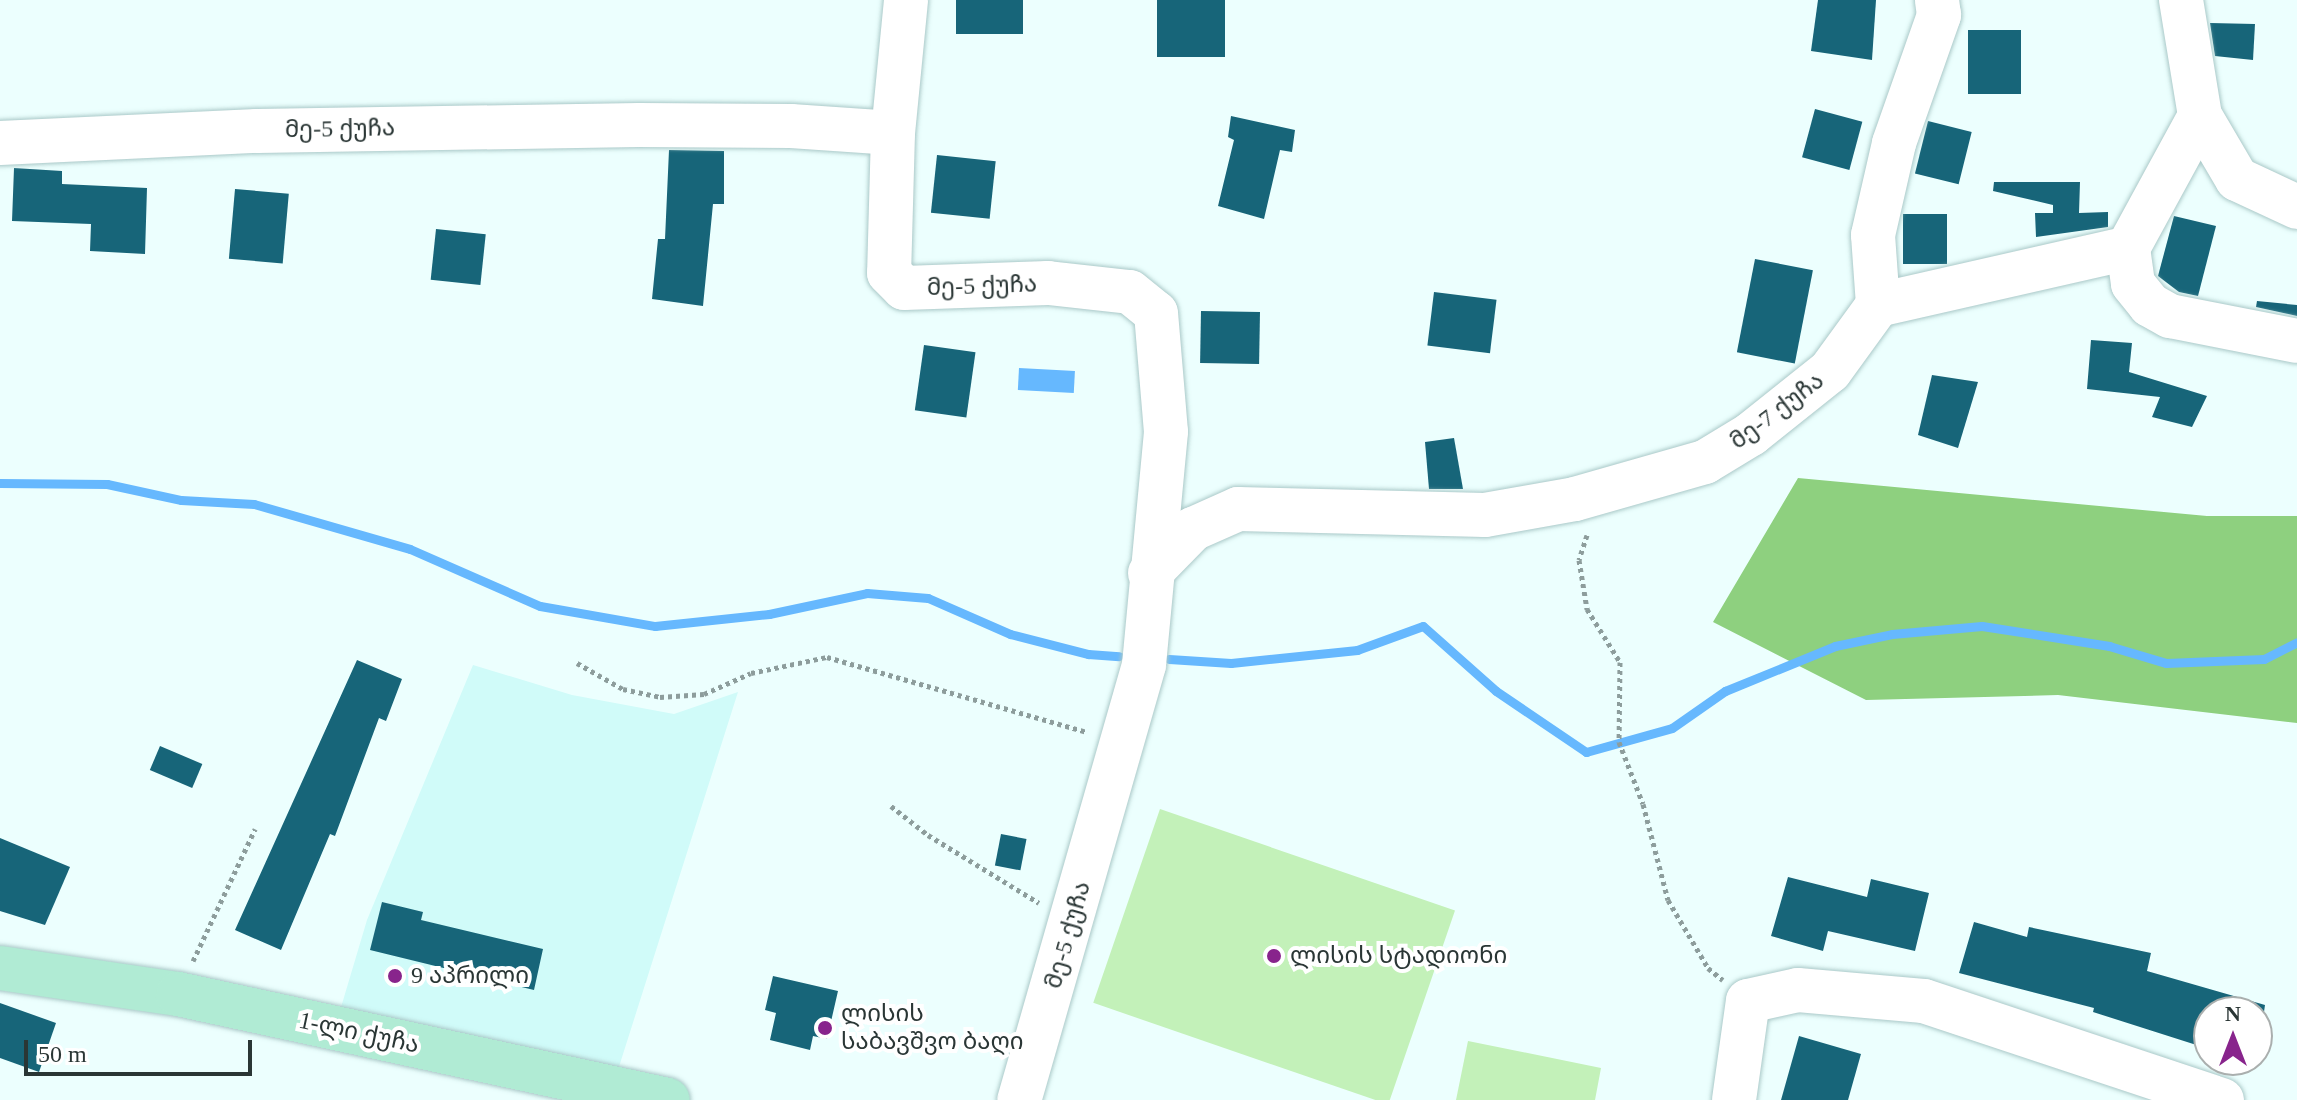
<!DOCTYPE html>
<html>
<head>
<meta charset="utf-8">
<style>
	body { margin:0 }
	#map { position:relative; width:2297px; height:1100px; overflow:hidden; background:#ecfffe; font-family:"Times New Roman","Noto Sans Georgian",serif }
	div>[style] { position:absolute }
	.built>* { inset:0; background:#d0fbf9 }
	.green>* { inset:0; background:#c3f1b9; transform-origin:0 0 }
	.forest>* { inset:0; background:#8ed07f }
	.water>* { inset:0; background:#66b8fe; transform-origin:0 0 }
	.stream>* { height:9px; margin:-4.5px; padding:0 4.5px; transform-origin:4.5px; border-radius:4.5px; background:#66b8fe }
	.building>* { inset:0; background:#176579; transform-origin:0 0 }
	.path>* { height:5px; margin-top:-2.5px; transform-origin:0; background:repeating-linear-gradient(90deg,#8d9d9c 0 4px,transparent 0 8px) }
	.roads { filter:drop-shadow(0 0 2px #aac9c8) drop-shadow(0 0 2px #aac9c8) }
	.minor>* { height:44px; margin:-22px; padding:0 22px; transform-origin:22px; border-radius:22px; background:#fff }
	.major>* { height:44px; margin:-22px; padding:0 22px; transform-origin:22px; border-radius:22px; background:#b0ebd4 }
	.dots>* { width:22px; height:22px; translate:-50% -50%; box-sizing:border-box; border:4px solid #fff; border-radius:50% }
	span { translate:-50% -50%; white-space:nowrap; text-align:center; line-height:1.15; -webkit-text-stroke:8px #fff; paint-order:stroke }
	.street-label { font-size:24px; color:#2a3635 }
	.poi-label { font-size:24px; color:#2a3635 }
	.left { translate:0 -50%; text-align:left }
	.north { position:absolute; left:2193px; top:996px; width:80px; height:80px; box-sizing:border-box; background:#fff; border:2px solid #aaafae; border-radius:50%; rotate:0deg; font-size:22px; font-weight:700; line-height:32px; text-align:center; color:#2a3635 }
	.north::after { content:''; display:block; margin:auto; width:28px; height:36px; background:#88248c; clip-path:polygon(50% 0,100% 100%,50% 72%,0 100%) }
	.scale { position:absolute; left:24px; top:1040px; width:228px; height:36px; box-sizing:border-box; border:4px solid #2a3635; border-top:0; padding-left:10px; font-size:24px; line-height:28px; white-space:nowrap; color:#2a3635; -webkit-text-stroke:6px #fff; paint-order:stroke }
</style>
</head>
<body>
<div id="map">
	<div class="built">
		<div style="clip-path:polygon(473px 665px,572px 695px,674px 714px,738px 692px,617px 1073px,339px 1014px,367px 920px)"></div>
	</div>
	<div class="green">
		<div style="left:1160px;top:809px;width:312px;height:205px;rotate:19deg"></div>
		<div style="clip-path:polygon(1468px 1041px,1601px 1068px,1595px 1100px,1456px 1100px)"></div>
	</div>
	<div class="forest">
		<div style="clip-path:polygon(1798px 478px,2207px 516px,2297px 516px,2297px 723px,2058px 695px,1866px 700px,1713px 622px)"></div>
	</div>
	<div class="water">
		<div style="left:1019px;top:368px;width:56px;height:22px;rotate:3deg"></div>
	</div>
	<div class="stream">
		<div style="left:0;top:483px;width:107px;rotate:0.5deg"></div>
		<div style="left:107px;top:484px;width:76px;rotate:12.2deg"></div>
		<div style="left:181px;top:500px;width:73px;rotate:3.1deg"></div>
		<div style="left:254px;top:504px;width:162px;rotate:16.1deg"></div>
		<div style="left:410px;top:549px;width:142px;rotate:23.7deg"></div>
		<div style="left:540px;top:606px;width:117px;rotate:9.9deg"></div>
		<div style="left:655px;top:626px;width:115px;rotate:-6deg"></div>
		<div style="left:769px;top:614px;width:100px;rotate:-12.1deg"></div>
		<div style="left:867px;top:593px;width:61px;rotate:4.7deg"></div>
		<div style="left:928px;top:598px;width:90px;rotate:23.7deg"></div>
		<div style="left:1010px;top:634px;width:81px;rotate:14.4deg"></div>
		<div style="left:1088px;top:654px;width:31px;rotate:4deg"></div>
		<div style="left:1169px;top:659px;width:62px;rotate:3.7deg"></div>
		<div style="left:1231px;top:663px;width:127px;rotate:-5.9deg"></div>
		<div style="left:1357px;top:650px;width:70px;rotate:-20deg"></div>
		<div style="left:1423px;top:626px;width:98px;rotate:41.7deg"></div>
		<div style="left:1496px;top:691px;width:109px;rotate:34.1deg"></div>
		<div style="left:1586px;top:752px;width:89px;rotate:-15.6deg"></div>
		<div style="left:1672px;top:728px;width:65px;rotate:-34.9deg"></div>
		<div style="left:1725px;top:691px;width:119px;rotate:-22.2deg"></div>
		<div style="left:1835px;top:646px;width:58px;rotate:-11.9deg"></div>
		<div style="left:1892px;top:634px;width:90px;rotate:-5.1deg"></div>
		<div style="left:1982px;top:626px;width:129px;rotate:8.9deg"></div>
		<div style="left:2109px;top:646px;width:59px;rotate:16.6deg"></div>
		<div style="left:2166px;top:663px;width:98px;rotate:-2.3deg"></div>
		<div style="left:2264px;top:659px;width:37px;rotate:-27deg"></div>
	</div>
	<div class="building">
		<div style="left:956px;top:0;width:67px;height:34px"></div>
		<div style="left:1157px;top:0;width:68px;height:57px"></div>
		<div style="clip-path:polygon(1818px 0,1876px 0,1872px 60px,1811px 51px)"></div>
		<div style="clip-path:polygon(2210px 23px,2255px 24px,2253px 60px,2215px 56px)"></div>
		<div style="left:2021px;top:30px;width:64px;height:53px;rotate:90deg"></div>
		<div style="left:1815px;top:109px;width:49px;height:50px;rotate:15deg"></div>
		<div style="clip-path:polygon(1231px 116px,1295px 130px,1292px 152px,1280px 150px,1264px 219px,1218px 206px,1234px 140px,1228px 137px)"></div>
		<div style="left:1928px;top:121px;width:45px;height:54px;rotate:14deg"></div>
		<div style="clip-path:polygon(669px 150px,724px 151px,724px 204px,713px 204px,703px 306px,652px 299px,658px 239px,665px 239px)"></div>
		<div style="left:937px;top:155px;width:59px;height:58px;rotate:6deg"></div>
		<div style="clip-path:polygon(14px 168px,62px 171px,62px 184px,147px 188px,145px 254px,90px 251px,91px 224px,12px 221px)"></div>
		<div style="clip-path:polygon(1994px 182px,2080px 182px,2079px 213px,2108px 212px,2108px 227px,2036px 237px,2035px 213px,2053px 213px,2053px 205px,1993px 191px)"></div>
		<div style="left:235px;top:189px;width:54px;height:70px;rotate:5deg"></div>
		<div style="left:1947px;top:214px;width:50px;height:44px;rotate:90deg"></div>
		<div style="clip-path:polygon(2174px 216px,2216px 226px,2198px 296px,2179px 292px,2158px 276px)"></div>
		<div style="left:436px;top:229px;width:50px;height:51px;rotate:6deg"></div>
		<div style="left:1755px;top:259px;width:59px;height:95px;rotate:11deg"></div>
		<div style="left:1434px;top:292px;width:63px;height:54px;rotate:7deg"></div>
		<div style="clip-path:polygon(2257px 301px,2297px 305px,2297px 316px,2256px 307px)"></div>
		<div style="left:1201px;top:311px;width:59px;height:52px;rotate:1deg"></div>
		<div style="clip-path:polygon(2091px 340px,2132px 343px,2129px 372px,2207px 396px,2192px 427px,2152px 417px,2160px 397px,2087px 389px)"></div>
		<div style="left:924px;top:345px;width:52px;height:66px;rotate:8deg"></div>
		<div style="clip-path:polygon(1932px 375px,1978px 382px,1958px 448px,1918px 435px)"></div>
		<div style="clip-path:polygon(1454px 438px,1463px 489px,1429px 489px,1425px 442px)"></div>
		<div style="clip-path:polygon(357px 660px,402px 679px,386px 721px,379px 718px,335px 836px,330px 834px,281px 950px,235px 930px)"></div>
		<div style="left:160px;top:746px;width:46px;height:26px;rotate:23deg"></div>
		<div style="left:1001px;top:834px;width:26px;height:32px;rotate:11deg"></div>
		<div style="clip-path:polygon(0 838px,70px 867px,45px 925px,0 911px)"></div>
		<div style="clip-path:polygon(1788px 877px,1867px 897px,1871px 879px,1929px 893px,1915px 951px,1828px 931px,1823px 951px,1771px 936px)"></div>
		<div style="clip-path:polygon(382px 902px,423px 912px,421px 920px,543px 949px,534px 990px,370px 950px)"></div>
		<div style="clip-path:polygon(1974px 922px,2027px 937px,2029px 927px,2151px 953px,2147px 971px,2265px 1005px,2264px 1012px,2209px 1012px,2209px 1049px,2093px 1012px,2094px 1008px,1959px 973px)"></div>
		<div style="clip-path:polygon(773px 976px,838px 991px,827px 1039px,813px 1036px,810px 1050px,770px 1040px,776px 1013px,765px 1010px)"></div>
		<div style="clip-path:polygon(0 1003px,56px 1023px,39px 1072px,0 1058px)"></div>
		<div style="clip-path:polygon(1799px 1036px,1861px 1054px,1848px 1100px,1781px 1100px)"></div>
	</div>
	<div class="path">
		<div style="left:1587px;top:535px;width:26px;rotate:108deg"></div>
		<div style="left:1579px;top:560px;width:50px;rotate:80.7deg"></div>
		<div style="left:1587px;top:609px;width:62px;rotate:58.1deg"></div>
		<div style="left:1620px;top:662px;width:80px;rotate:90.7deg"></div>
		<div style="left:1619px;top:742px;width:66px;rotate:68.8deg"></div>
		<div style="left:1643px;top:804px;width:99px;rotate:75.4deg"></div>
		<div style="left:1668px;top:900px;width:79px;rotate:59.5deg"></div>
		<div style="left:1708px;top:968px;width:19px;rotate:39deg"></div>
		<div style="left:577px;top:663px;width:53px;rotate:29.5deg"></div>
		<div style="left:623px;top:689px;width:38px;rotate:12deg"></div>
		<div style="left:660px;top:697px;width:44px;rotate:-3.9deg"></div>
		<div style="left:704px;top:694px;width:51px;rotate:-24.1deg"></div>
		<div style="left:751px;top:673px;width:78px;rotate:-11.9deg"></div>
		<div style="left:827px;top:657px;width:271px;rotate:16.1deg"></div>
		<div style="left:891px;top:806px;width:47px;rotate:38.1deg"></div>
		<div style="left:928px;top:835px;width:130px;rotate:31.5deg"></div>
		<div style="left:193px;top:961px;width:146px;rotate:-64.8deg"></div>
	</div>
	<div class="roads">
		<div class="minor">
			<div style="left:2200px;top:116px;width:73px;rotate:59.6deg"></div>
			<div style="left:2237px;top:179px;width:66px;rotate:25deg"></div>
			<div style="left:893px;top:133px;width:134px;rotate:-84.4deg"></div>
			<div style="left:0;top:143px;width:257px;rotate:-2.7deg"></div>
			<div style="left:257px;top:131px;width:382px;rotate:-0.9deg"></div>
			<div style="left:639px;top:125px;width:152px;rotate:0.4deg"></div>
			<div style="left:791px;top:126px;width:102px;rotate:3.9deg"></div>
			<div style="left:893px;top:133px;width:140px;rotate:91.6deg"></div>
			<div style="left:889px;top:273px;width:21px;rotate:45deg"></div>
			<div style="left:904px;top:288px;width:144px;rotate:-2deg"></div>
			<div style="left:1048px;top:283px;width:82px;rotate:6.3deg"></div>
			<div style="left:1130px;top:292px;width:33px;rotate:39deg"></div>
			<div style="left:1156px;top:313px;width:119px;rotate:85.2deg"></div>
			<div style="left:1166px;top:432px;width:234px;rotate:95.4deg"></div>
			<div style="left:1144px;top:665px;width:453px;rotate:106deg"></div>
			<div style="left:2128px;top:248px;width:36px;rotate:82deg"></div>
			<div style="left:2133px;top:284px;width:27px;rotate:51deg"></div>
			<div style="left:2150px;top:305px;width:23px;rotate:29deg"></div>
			<div style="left:2170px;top:316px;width:129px;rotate:11.1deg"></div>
			<div style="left:1878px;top:305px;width:70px;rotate:-94.1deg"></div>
			<div style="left:1873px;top:235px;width:94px;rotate:-77.1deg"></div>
			<div style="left:1894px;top:143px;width:136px;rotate:-70.6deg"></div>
			<div style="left:1939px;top:15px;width:15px;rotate:-98deg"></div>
			<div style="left:1150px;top:573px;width:62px;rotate:-45.7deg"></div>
			<div style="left:1193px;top:529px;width:49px;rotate:-24deg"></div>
			<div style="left:1238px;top:509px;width:247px;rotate:1.4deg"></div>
			<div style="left:1485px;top:515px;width:91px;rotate:-10.1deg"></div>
			<div style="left:1575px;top:499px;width:135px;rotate:-15.9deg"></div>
			<div style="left:1705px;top:462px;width:54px;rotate:-31.3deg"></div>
			<div style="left:1751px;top:434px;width:101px;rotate:-38.6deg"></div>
			<div style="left:1830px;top:371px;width:82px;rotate:-54deg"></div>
			<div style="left:1878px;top:305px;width:256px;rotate:-12.8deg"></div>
			<div style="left:2128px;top:248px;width:150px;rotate:-61.4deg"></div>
			<div style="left:2200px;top:116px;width:118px;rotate:-99.3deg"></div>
			<div style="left:1734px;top:1100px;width:100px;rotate:-82deg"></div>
			<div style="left:1748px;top:1001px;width:51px;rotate:-12.4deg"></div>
			<div style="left:1798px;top:990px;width:126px;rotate:5deg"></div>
			<div style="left:1924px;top:1001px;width:314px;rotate:18.4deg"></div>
		</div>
		<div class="major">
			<div style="left:0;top:968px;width:180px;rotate:8.3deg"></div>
			<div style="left:178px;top:994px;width:501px;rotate:12.21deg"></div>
		</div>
	</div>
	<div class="dots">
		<div style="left:1274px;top:956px;background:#88248c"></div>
		<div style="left:395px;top:976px;background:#88248c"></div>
		<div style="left:825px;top:1028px;background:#88248c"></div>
	</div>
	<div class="street-label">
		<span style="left:340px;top:129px;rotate:-1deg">მე-5 ქუჩა</span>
		<span style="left:982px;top:286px;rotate:-2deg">მე-5 ქუჩა</span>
		<span style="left:1777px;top:411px;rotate:-37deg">მე-7 ქუჩა</span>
		<span style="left:1068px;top:935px;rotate:-74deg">მე-5 ქუჩა</span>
		<span style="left:359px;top:1033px;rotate:12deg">1-ლი ქუჩა</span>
	</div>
	<div class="poi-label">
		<span class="left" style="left:1290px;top:956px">ლისის სტადიონი</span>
		<span class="left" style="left:411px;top:976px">9 აპრილი</span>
		<span class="left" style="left:841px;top:1028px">ლისის<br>საბავშვო ბაღი</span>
	</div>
	<div class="north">N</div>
	<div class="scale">50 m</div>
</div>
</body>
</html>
